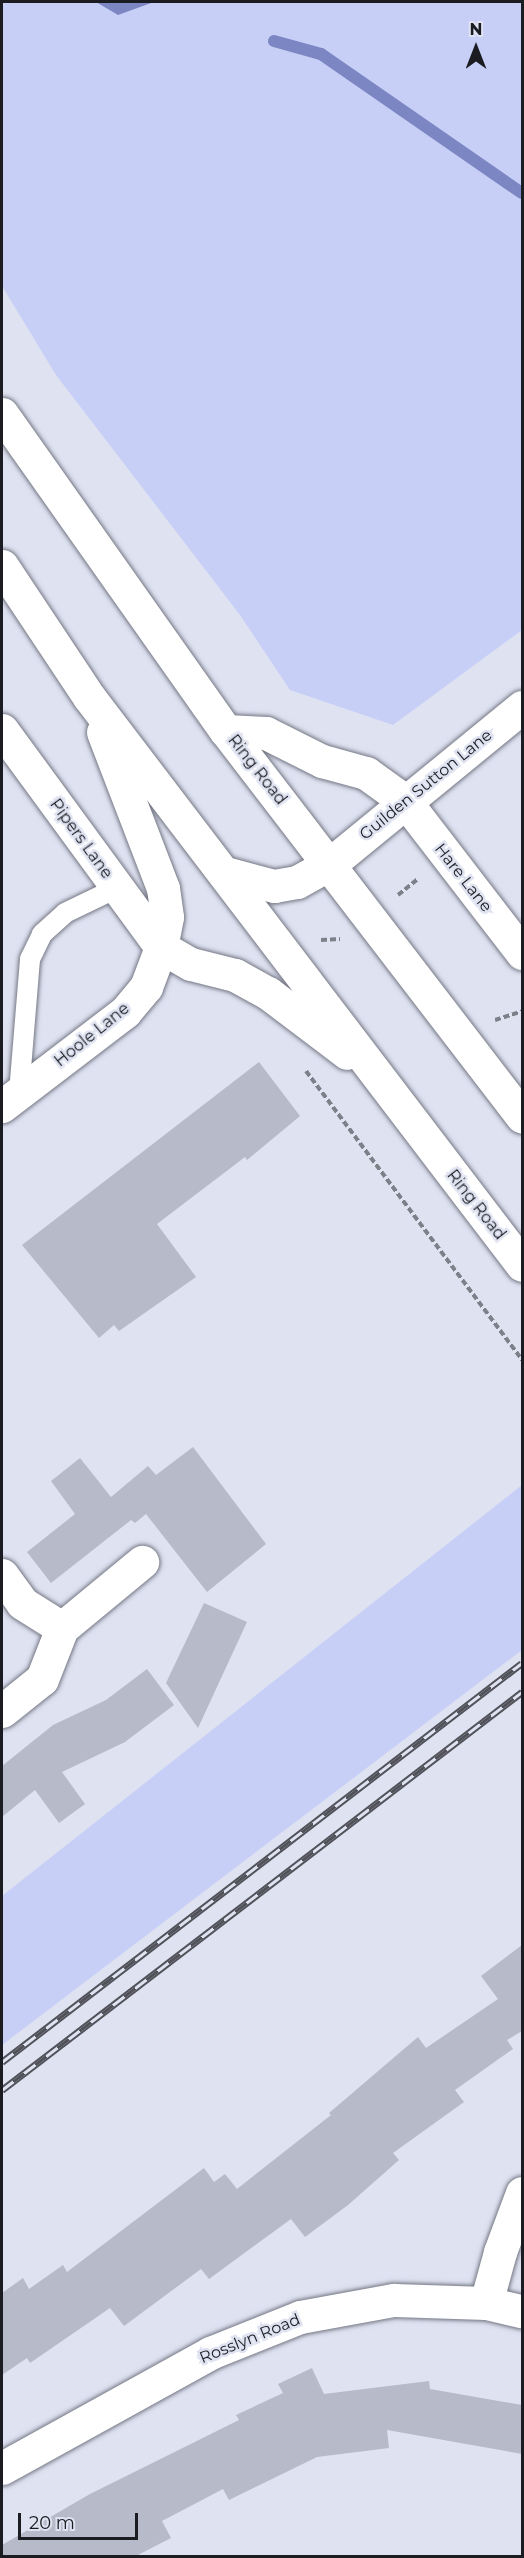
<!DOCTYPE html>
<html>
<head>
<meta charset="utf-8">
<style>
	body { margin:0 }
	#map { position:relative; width:524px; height:2558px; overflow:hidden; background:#dfe2f1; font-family:Montserrat,sans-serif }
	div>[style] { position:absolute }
	.green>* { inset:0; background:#c7cff7 }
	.water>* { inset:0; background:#7c86c3 }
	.stream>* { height:12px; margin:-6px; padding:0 6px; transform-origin:6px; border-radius:6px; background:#7c86c3 }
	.building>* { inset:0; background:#b7bac9 }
	.path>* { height:4px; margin-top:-2px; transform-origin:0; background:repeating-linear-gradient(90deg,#7d7f89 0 6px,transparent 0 9px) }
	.roads { filter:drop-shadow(0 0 2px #747784) drop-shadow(0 0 2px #747784) }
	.lane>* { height:20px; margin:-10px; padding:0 10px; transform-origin:10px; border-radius:10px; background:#fff }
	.street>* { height:33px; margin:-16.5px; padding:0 16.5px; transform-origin:16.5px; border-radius:16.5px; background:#fff }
	.secondary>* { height:33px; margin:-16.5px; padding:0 16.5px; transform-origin:16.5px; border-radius:16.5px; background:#fff }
	.highway>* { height:33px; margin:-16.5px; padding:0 16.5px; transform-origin:16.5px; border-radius:16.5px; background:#fff }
	.rail>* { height:7px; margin-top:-3.5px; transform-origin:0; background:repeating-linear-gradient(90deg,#dfe2f1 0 14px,#505159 0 28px); box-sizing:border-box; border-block:2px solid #505159 }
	span { translate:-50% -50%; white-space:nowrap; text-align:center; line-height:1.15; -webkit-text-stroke:5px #dfe2f1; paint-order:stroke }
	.street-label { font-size:16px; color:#1b1c21 }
	.frame { position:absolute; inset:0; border:3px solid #1b1c21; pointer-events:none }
	.north { position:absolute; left:446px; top:18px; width:60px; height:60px; -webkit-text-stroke:4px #dfe2f1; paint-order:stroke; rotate:0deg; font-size:16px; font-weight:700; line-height:24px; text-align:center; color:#1b1c21 }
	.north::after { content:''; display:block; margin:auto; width:21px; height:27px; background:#1b1c21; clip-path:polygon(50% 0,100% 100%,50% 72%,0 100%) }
	.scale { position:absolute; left:18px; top:2513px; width:120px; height:27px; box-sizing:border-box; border:3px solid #1b1c21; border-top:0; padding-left:8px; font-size:18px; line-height:21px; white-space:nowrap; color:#1b1c21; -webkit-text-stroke:4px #dfe2f1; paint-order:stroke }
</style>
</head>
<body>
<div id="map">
	<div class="green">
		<div style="clip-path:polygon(2px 2px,522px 2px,522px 630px,393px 725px,290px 690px,240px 615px,56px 375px,2px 286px)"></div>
		<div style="clip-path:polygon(522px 1485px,522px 1650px,2px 2045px,2px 1896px)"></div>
	</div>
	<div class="water">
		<div style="clip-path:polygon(96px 2px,154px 2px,118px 15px)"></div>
	</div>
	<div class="stream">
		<div style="left:274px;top:41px;width:49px;rotate:15.5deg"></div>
		<div style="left:321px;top:54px;width:244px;rotate:34.7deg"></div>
	</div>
	<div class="building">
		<div style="clip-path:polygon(259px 1062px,300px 1116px,247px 1160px,245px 1157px,157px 1224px,196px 1277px,119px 1331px,114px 1325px,99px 1338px,22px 1245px)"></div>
		<div style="clip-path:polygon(193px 1447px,266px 1544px,207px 1592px,146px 1514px,135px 1523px,131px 1520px,51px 1583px,27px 1552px,75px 1514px,51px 1481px,80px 1458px,111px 1497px,148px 1466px,156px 1475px)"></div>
		<div style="clip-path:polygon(204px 1603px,247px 1622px,198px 1728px,166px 1683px)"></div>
		<div style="clip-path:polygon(147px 1669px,174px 1705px,125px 1742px,62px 1772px,85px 1804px,59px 1823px,35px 1790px,2px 1817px,2px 1766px,53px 1725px,106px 1700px)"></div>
		<div style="clip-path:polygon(522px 1945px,522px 2031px,507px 2040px,513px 2049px,455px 2090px,464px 2102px,393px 2153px,399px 2160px,348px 2205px,305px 2237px,291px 2219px,209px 2279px,201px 2269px,124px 2326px,110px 2308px,30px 2363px,27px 2358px,2px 2375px,2px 2293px,23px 2278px,29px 2289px,63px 2265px,67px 2272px,204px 2168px,214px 2182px,225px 2174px,237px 2189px,331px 2115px,329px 2113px,418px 2037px,426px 2048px,498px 1999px,481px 1976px)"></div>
		<div style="clip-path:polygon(312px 2368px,324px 2394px,429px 2381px,430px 2389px,522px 2405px,522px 2454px,387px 2430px,389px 2448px,317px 2457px,229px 2500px,223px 2489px,162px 2521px,171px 2538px,136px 2556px,2px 2556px,2px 2545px,90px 2494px,239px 2420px,236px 2415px,283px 2393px,278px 2384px)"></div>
	</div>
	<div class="path">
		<div style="left:398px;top:895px;width:26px;rotate:-39deg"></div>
		<div style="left:321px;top:940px;width:19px;rotate:-3deg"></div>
		<div style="left:495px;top:1020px;width:28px;rotate:-18deg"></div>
		<div style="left:306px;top:1071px;width:361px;rotate:53.2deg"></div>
	</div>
	<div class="roads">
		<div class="lane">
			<div style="left:19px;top:1093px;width:134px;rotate:-85.3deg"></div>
			<div style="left:30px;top:959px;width:28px;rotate:-64deg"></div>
			<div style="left:42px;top:934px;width:31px;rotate:-42deg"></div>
			<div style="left:65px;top:913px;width:58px;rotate:-25.7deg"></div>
		</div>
		<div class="street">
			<div style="left:2px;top:730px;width:269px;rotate:53.8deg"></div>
			<div style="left:2px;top:1575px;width:34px;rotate:54deg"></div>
			<div style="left:22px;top:1603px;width:47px;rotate:32deg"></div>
			<div style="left:62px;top:1628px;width:55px;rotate:111.4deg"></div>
			<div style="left:42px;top:1679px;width:51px;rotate:141.3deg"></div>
			<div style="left:62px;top:1628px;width:104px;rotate:-39.5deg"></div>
			<div style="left:486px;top:2303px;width:53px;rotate:-74.6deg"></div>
			<div style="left:500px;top:2252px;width:63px;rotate:-69.6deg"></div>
			<div style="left:2px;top:2468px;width:238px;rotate:-28.9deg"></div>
			<div style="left:210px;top:2353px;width:97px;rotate:-21.8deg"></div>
			<div style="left:300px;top:2317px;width:96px;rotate:-10.3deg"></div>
			<div style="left:394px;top:2300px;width:92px;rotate:1.9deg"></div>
			<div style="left:486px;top:2303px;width:37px;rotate:13deg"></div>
		</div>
		<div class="secondary">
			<div style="left:226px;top:731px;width:40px;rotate:2.9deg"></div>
			<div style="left:266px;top:733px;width:63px;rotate:26.6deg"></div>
			<div style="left:322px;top:761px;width:46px;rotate:15.3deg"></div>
			<div style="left:366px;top:773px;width:48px;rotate:35.7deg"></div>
			<div style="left:405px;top:801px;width:192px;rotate:52.4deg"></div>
			<div style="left:225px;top:873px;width:51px;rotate:14.9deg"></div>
			<div style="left:274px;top:886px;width:23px;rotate:-10deg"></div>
			<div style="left:297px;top:882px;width:38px;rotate:-29deg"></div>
			<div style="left:330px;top:864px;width:248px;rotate:-39.3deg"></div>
			<div style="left:2px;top:1106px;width:155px;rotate:-37.4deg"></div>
			<div style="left:125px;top:1012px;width:33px;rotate:-50deg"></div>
			<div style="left:146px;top:987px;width:43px;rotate:-69.4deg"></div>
		</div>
		<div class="highway">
			<div style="left:2px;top:414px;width:388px;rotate:54.8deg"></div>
			<div style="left:226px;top:731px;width:486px;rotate:52.5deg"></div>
			<div style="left:2px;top:566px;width:157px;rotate:56.4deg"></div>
			<div style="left:89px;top:697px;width:714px;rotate:52.68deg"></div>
			<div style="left:103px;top:732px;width:167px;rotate:69deg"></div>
			<div style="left:163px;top:888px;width:29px;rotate:82deg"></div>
			<div style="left:167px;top:917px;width:31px;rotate:101deg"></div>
			<div style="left:161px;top:947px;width:34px;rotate:30deg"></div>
			<div style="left:191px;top:964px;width:45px;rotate:14deg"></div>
			<div style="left:235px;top:975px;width:38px;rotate:29deg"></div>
			<div style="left:268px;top:993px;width:99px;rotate:37.2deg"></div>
		</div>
	</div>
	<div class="rail">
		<div style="left:2px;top:2062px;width:655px;rotate:-37.5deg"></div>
		<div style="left:2px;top:2090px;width:655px;rotate:-37.43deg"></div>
	</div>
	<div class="street-label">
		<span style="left:257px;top:770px;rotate:52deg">Ring Road</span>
		<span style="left:426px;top:785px;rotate:-39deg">Guilden Sutton Lane</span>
		<span style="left:81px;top:839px;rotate:54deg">Pipers Lane</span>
		<span style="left:463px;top:878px;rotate:52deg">Hare Lane</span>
		<span style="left:92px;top:1035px;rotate:-39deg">Hoole Lane</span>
		<span style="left:476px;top:1205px;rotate:52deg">Ring Road</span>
		<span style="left:250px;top:2339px;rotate:-22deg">Rosslyn Road</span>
	</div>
	<div class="frame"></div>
	<div class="north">N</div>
	<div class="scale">20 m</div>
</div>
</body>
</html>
